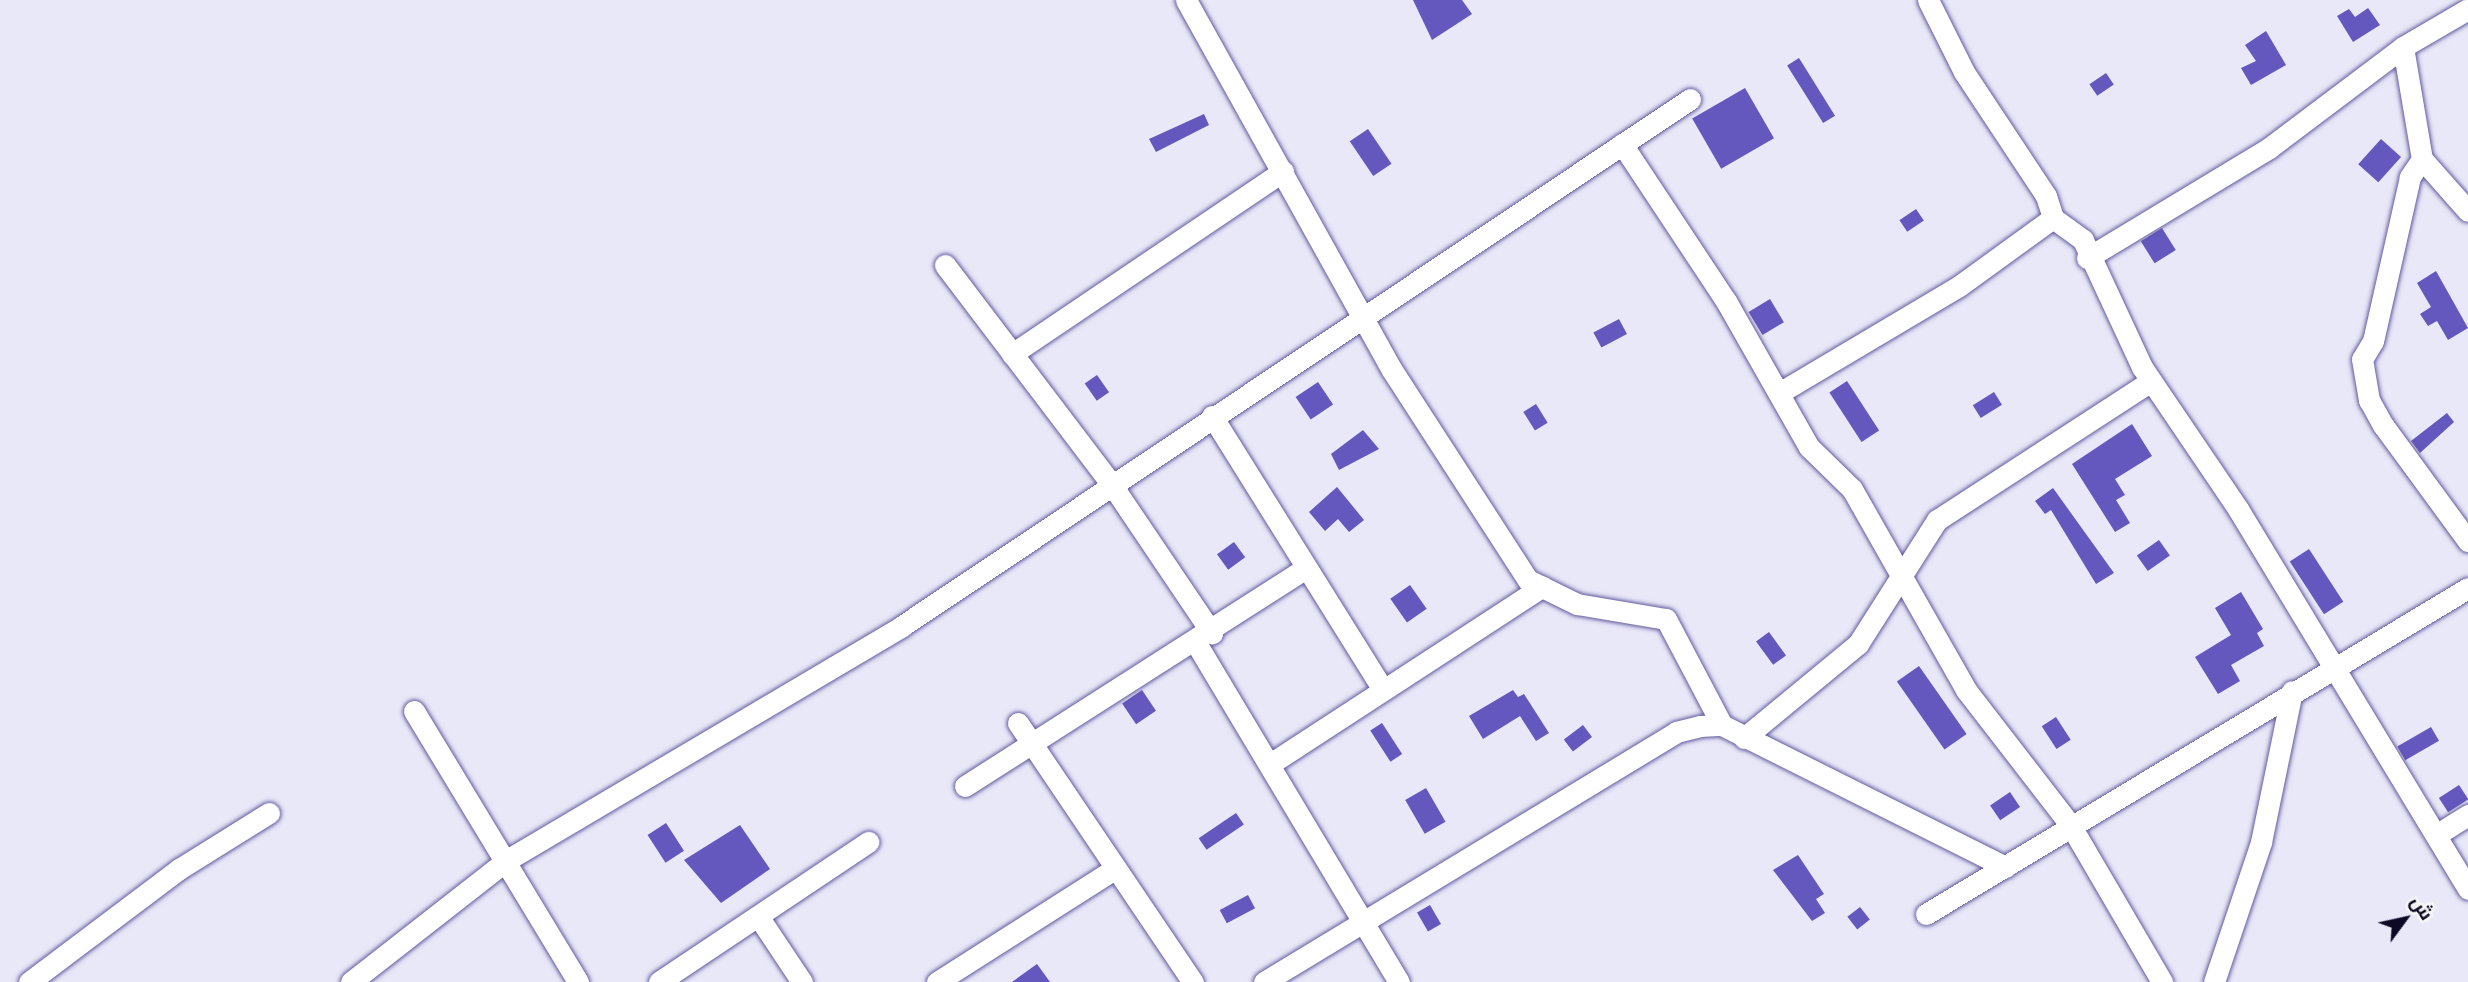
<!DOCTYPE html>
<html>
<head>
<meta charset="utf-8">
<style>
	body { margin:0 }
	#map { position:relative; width:2468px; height:982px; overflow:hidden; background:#e8e8f8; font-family:"Public Sans",Cairo,sans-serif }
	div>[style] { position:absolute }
	.building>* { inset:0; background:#6457bd; transform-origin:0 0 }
	.roads { filter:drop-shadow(0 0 2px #605a9f) drop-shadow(0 0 2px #605a9f) }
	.minor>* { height:21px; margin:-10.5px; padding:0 10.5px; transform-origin:10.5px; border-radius:10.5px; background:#fff }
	span { translate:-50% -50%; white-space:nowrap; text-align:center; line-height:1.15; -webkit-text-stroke:5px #f7f7f7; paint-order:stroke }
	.north { position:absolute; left:2370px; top:884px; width:70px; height:70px; -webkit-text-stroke:5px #f7f7f7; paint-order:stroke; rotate:57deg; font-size:19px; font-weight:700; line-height:28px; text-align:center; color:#0d0924 }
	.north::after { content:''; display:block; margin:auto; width:24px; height:32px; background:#0d0924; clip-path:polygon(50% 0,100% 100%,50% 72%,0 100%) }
</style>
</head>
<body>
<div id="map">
	<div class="building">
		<div style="clip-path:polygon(1413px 0,1462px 0,1472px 14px,1432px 40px)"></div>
		<div style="clip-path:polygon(2368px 8px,2380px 25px,2353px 42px,2337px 16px,2349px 9px,2355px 17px)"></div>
		<div style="clip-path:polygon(2266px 31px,2286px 65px,2251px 85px,2241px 68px,2256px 61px,2245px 45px)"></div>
		<div style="left:1799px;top:58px;width:68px;height:14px;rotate:58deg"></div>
		<div style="left:2106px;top:73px;width:14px;height:20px;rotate:56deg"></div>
		<div style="left:1745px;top:88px;width:58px;height:61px;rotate:60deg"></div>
		<div style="clip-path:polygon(1204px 114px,1209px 125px,1156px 152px,1149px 139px)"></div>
		<div style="left:1368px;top:129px;width:42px;height:22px;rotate:56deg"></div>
		<div style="left:2381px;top:139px;width:27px;height:34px;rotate:42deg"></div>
		<div style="left:1916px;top:209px;width:14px;height:20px;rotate:56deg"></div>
		<div style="left:2162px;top:228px;width:26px;height:25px;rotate:58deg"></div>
		<div style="clip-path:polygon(2436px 271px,2468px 328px,2448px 340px,2437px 321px,2428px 326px,2420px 314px,2431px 307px,2417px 283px)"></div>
		<div style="left:1770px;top:299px;width:27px;height:25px;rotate:59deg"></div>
		<div style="left:1619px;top:319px;width:17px;height:29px;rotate:62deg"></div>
		<div style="left:1097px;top:375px;width:21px;height:15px;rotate:55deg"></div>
		<div style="left:1847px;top:381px;width:59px;height:21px;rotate:57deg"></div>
		<div style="left:1318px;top:382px;width:27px;height:27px;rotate:56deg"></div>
		<div style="left:1994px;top:392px;width:15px;height:25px;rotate:58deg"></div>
		<div style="left:1536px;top:404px;width:22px;height:15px;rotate:58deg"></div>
		<div style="clip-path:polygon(2447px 413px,2454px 422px,2420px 453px,2411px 441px)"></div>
		<div style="clip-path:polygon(2132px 424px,2152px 456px,2115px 479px,2125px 495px,2116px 500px,2130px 523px,2115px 532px,2072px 464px)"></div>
		<div style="clip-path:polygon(1363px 430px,1379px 449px,1339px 470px,1331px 454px)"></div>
		<div style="clip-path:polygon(1337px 487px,1364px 520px,1349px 532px,1338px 519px,1325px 531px,1309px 512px)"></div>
		<div style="clip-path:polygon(2053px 488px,2114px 573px,2096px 584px,2051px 510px,2045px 514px,2035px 501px)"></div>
		<div style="left:2159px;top:540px;width:19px;height:27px;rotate:55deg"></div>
		<div style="left:1234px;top:542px;width:19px;height:21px;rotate:54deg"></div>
		<div style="left:2309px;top:549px;width:63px;height:23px;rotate:57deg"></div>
		<div style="left:1410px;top:585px;width:29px;height:24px;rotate:55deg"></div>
		<div style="clip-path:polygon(2241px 592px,2263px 629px,2257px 633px,2264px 646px,2231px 665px,2240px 681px,2218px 694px,2195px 657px,2231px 635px,2215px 608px)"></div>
		<div style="left:1769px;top:632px;width:29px;height:16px;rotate:54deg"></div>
		<div style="left:1919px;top:666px;width:83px;height:27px;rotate:55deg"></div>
		<div style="left:1142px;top:690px;width:25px;height:24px;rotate:56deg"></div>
		<div style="clip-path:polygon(1513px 690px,1518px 697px,1524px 694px,1549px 733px,1536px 741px,1520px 716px,1483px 739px,1469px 716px)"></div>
		<div style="left:2056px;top:717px;width:27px;height:17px;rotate:57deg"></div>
		<div style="left:1382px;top:723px;width:37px;height:14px;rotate:57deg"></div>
		<div style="left:1583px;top:725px;width:15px;height:24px;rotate:53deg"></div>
		<div style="left:2431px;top:727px;width:16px;height:39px;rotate:60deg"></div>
		<div style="left:2459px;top:785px;width:17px;height:24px;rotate:57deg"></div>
		<div style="left:1426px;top:788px;width:39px;height:24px;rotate:60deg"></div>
		<div style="left:2010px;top:792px;width:18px;height:24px;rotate:56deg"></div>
		<div style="left:1236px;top:813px;width:14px;height:45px;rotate:56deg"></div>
		<div style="left:666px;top:823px;width:33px;height:22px;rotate:57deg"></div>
		<div style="clip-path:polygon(740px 825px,770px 869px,721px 903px,684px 860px)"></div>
		<div style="clip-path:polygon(1798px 855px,1824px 894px,1816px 899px,1825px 913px,1812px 921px,1773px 870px)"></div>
		<div style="left:1248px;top:895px;width:15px;height:32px;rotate:62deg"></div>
		<div style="left:1430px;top:905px;width:22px;height:15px;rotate:60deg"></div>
		<div style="left:1860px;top:907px;width:16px;height:16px;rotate:52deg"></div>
		<div style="clip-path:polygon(1037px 964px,1050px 982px,1012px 982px)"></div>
	</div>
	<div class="roads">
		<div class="minor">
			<div style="left:1186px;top:0;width:423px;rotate:60.9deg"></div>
			<div style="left:1392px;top:370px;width:250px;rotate:57.1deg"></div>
			<div style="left:1528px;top:580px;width:55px;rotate:26.1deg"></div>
			<div style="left:1577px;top:604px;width:90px;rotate:9.6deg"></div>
			<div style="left:1666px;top:619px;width:120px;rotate:62.2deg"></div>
			<div style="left:1928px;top:0;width:80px;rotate:63.4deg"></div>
			<div style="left:1964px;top:72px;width:149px;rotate:56.5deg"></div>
			<div style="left:2046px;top:196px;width:23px;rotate:72deg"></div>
			<div style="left:2053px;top:218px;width:37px;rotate:36deg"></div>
			<div style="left:2083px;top:240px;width:140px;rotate:65.1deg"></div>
			<div style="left:2142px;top:367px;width:171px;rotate:55.9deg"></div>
			<div style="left:2238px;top:509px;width:444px;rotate:58.8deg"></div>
			<div style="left:2403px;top:47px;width:114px;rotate:80.4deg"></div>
			<div style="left:2422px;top:159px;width:69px;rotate:48.5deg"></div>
			<div style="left:1622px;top:144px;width:188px;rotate:56.5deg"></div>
			<div style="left:1726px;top:301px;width:168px;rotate:60.4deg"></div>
			<div style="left:1809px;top:447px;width:60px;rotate:44.3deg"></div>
			<div style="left:1852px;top:489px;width:231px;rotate:60.4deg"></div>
			<div style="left:1966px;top:690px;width:172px;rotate:52.3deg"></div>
			<div style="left:2071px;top:826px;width:181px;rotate:59.7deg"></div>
			<div style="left:2422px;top:159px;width:22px;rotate:124deg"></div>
			<div style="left:2410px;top:177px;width:168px;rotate:102.7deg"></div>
			<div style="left:2373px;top:341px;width:21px;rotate:121deg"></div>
			<div style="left:2362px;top:359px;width:42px;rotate:80.3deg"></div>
			<div style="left:2369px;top:400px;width:29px;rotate:61deg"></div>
			<div style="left:2383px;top:425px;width:144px;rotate:53.8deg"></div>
			<div style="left:2087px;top:258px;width:213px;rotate:-31.1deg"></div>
			<div style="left:2269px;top:148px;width:168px;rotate:-37deg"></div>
			<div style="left:2403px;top:47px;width:75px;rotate:-30.3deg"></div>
			<div style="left:945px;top:265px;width:276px;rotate:52.8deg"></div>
			<div style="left:1112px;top:485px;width:179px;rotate:56deg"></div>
			<div style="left:1012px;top:354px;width:327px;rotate:-34deg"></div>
			<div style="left:1779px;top:393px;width:209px;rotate:-30.7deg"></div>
			<div style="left:1959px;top:286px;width:116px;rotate:-35.9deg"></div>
			<div style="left:1212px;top:416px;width:323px;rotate:58deg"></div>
			<div style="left:1196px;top:643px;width:395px;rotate:59.1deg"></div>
			<div style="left:414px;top:711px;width:317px;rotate:58.8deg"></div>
			<div style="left:1018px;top:723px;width:313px;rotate:56deg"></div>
			<div style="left:1744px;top:738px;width:148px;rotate:-39.5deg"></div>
			<div style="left:1858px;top:644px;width:147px;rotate:-57.5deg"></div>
			<div style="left:1937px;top:520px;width:255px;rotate:-33deg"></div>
			<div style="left:1270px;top:764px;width:325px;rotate:-33.1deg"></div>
			<div style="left:965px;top:786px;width:405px;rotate:-32.6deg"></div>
			<div style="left:2436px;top:835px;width:38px;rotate:-32deg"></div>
			<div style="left:1926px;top:914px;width:632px;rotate:-31.03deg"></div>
			<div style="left:760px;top:919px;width:76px;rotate:56.3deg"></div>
			<div style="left:29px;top:982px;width:188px;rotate:-37deg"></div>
			<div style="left:179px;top:869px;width:106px;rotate:-31.9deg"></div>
			<div style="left:351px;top:982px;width:198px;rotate:-38deg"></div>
			<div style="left:507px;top:860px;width:459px;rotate:-30.6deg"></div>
			<div style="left:902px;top:626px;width:948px;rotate:-33.77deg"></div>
			<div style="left:659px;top:982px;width:252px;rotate:-33.8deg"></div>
			<div style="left:937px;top:982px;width:212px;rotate:-32.5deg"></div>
			<div style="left:1264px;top:982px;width:482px;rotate:-31.2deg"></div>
			<div style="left:1676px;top:732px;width:25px;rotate:-14deg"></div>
			<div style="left:1700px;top:726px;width:22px;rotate:-3deg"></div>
			<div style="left:1722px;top:725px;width:317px;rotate:26.6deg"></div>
			<div style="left:2214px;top:982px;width:148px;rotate:-71.4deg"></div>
			<div style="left:2261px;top:842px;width:154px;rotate:-78.4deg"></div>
		</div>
	</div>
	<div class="north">ش</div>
</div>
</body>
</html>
